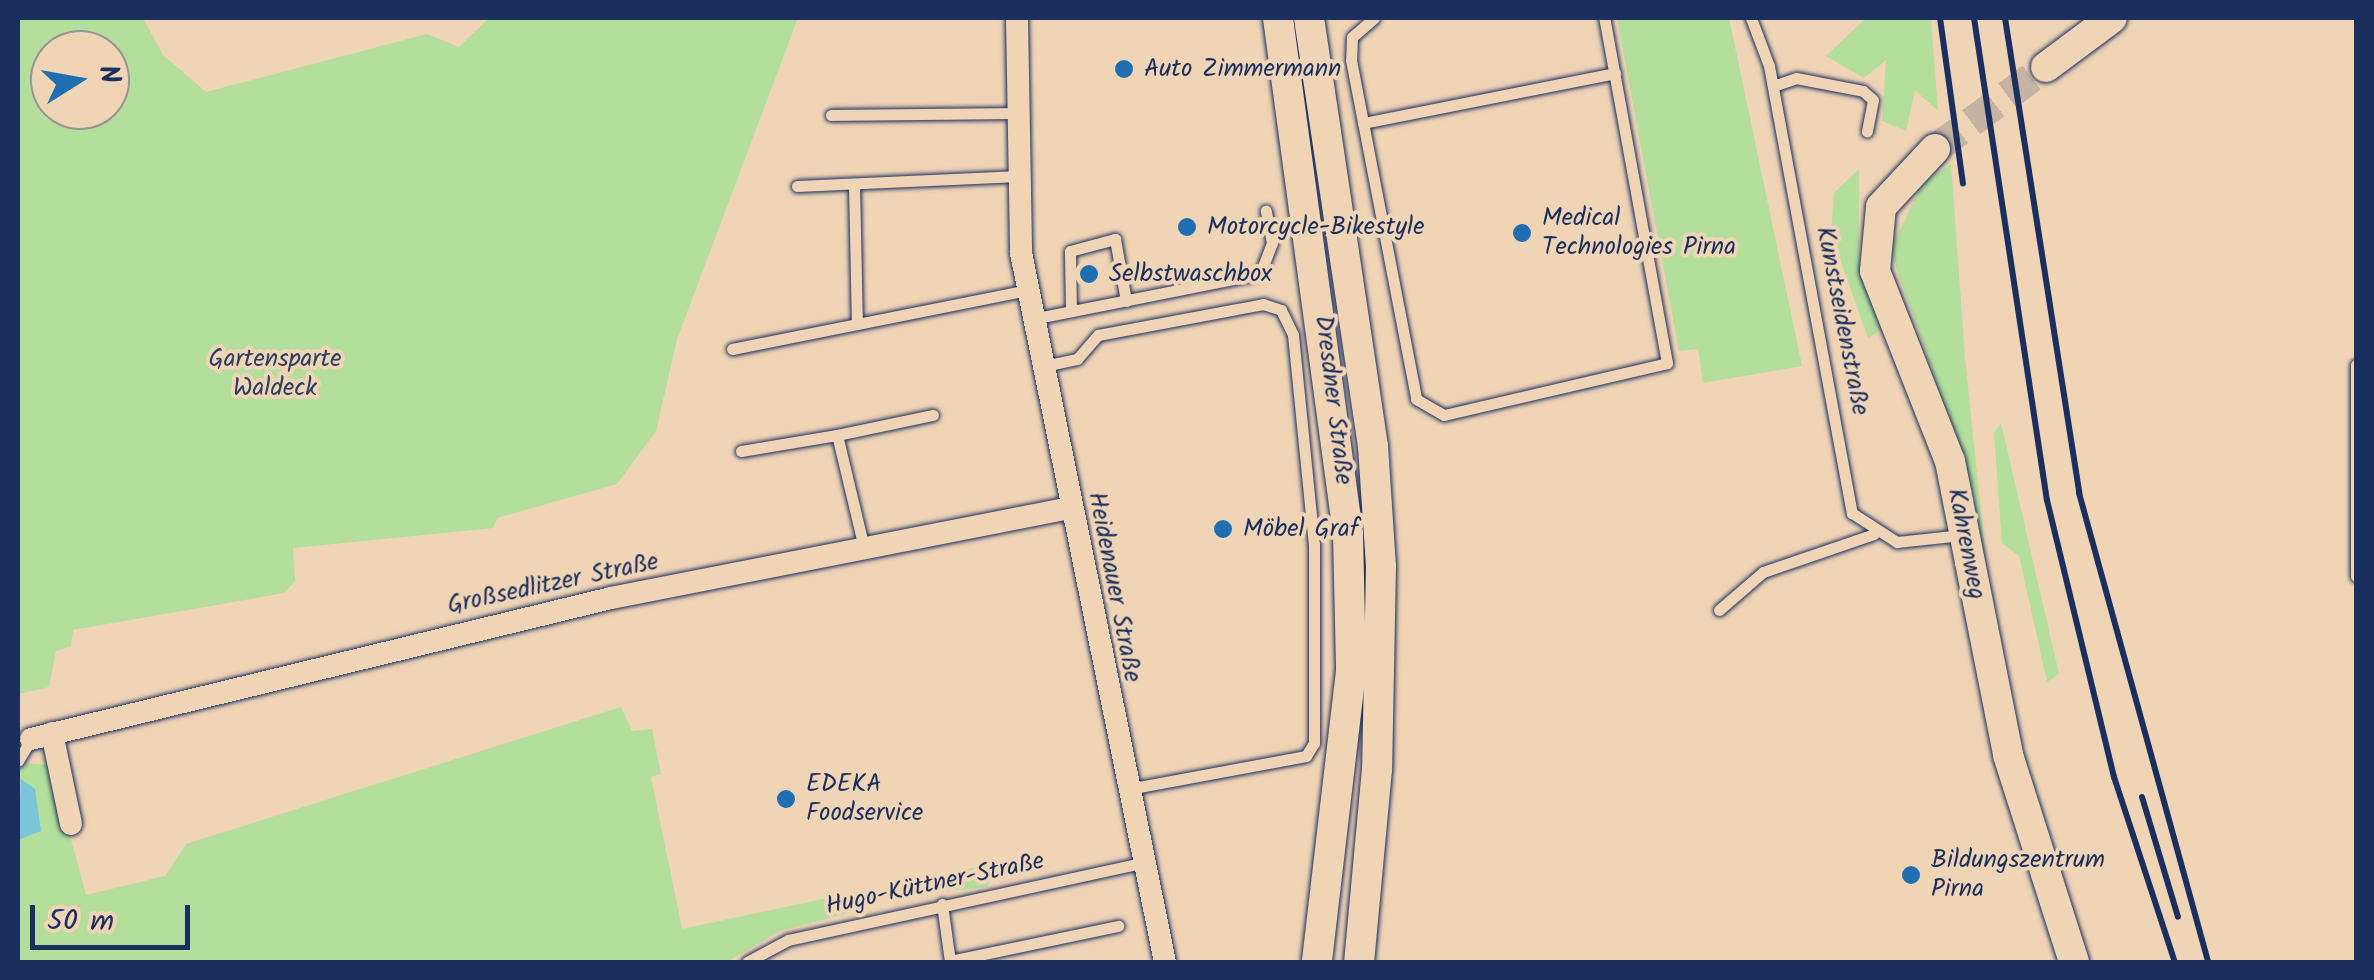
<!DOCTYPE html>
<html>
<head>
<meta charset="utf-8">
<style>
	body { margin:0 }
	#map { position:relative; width:2374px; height:980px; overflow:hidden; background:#efd4b6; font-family:Kalam,sans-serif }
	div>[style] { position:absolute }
	.green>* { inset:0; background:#b3de9b }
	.water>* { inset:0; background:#7ac5d9 }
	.secondary-tunnel>* { height:30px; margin-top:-15px; transform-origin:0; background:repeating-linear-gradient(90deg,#c5b3a4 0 30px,transparent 0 45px) }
	.roads { filter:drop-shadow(0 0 2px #1b2f5e) drop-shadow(0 0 2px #1b2f5e) }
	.lane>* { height:11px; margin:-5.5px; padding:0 5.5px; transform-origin:5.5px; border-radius:5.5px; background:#efd4b6 }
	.street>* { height:22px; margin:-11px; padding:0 11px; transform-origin:11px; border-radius:11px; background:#efd4b6 }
	.secondary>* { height:30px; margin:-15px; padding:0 15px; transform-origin:15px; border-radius:15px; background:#efd4b6 }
	.rail>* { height:6px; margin:-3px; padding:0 3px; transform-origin:3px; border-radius:3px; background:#1b2f5e }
	.dots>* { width:28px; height:28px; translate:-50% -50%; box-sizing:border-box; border:5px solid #efd4b6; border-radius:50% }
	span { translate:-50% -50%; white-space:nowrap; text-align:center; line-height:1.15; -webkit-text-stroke:8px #efd4b6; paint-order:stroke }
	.poi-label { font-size:25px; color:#1b2f5e }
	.left { translate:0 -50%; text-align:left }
	.street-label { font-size:25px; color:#1b2f5e }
	.park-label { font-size:25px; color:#2a4064 }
	.frame { position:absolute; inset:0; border:20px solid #1b2f5e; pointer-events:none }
	.north { position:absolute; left:30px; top:30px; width:100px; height:100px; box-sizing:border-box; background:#efd4b6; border:2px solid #9a9293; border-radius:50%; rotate:79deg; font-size:28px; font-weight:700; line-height:40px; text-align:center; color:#1b2f5e }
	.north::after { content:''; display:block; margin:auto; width:35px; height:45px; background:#1f6fb2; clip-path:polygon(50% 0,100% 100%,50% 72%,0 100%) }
	.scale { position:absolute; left:30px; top:905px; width:160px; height:45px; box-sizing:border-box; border:5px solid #1b2f5e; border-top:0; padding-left:12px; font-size:30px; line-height:35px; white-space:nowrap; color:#1b2f5e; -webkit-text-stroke:8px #efd4b6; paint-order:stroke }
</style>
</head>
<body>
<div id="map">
	<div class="green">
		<div style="clip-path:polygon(evenodd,18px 18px,143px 18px,163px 55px,206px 92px,427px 34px,459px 47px,489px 18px,798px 18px,677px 339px,656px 431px,617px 484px,497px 518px,493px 528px,293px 548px,295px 581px,284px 593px,73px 630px,71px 646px,56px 651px,49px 687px,18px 694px,18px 18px,50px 50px,110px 50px,110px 110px,50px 110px,50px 50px)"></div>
		<div style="clip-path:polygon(1617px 18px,1729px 18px,1802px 366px,1703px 383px,1698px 349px,1679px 351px)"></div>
		<div style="clip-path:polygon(1866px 18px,1931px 18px,1938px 111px,1915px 90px,1906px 131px,1882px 121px,1886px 60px,1864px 78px,1826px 56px)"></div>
		<div style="clip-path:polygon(1951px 164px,1965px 358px,1987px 572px,1970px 478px,1890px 250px,1923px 183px)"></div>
		<div style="clip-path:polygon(1859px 169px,1859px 263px,1882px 329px,1868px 338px,1831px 234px,1834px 193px)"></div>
		<div style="clip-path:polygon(2001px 423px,2059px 674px,2047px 682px,2019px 556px,2002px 543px,1994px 433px)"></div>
		<div style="clip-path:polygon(621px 707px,632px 731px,652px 729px,661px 774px,651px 777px,682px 929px,866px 890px,875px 906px,780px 931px,727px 962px,18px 962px,18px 769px,26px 763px,51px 765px,86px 895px,165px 876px,186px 844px)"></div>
		<div style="clip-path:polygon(983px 866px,994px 874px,987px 887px,911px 895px,913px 880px)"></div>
	</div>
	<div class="water">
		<div style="clip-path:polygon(21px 779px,35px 789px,41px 831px,18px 840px)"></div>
	</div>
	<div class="secondary-tunnel">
		<div style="left:1935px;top:149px;width:138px;rotate:-36.5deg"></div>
	</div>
	<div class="roads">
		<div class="lane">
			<div style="left:1374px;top:18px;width:29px;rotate:139deg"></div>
			<div style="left:1352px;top:37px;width:23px;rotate:92deg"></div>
			<div style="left:1351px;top:60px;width:345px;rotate:79.1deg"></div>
			<div style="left:1416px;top:399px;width:32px;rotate:30deg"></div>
			<div style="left:1444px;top:415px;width:229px;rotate:-13.1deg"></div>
			<div style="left:1667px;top:363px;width:351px;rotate:-100.3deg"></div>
			<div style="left:1751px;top:18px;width:51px;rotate:69.4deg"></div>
			<div style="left:1769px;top:66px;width:455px;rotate:79.5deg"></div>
			<div style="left:1852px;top:513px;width:54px;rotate:32.8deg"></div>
			<div style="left:1897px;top:542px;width:65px;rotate:-6.1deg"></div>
			<div style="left:1773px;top:86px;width:24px;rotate:-19deg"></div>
			<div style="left:1796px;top:78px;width:68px;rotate:11deg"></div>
			<div style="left:1863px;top:91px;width:13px;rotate:42deg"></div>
			<div style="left:1873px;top:100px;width:32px;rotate:101deg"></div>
			<div style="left:831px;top:115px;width:182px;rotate:-0.6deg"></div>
			<div style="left:1363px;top:123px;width:257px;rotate:-11.2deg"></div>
			<div style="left:854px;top:184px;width:140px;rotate:88.8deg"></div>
			<div style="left:797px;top:186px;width:217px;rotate:-2.6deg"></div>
			<div style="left:1071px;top:311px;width:60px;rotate:-91deg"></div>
			<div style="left:1070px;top:251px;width:47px;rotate:-14.9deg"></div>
			<div style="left:1115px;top:239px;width:63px;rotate:79.9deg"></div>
			<div style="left:1032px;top:319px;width:232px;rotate:-11.2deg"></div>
			<div style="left:1260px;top:274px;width:33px;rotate:-69deg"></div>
			<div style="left:1272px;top:243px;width:33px;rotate:-101deg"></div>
			<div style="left:732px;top:349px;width:301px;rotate:-11.3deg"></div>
			<div style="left:2356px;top:365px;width:211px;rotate:90deg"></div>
			<div style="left:1044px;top:366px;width:34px;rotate:-12deg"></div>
			<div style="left:1077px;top:359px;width:32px;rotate:-49deg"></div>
			<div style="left:1098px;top:335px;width:168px;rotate:-10.6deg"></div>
			<div style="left:1263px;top:304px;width:19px;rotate:18deg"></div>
			<div style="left:1281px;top:310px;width:28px;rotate:64deg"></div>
			<div style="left:1293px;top:335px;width:210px;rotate:84.3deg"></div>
			<div style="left:1314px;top:544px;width:199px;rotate:90deg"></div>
			<div style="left:1314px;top:743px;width:15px;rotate:122deg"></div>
			<div style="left:1306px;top:756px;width:181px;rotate:169.5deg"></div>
			<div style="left:741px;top:451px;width:97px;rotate:-9.5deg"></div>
			<div style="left:864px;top:548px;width:116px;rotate:-103.4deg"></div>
			<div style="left:837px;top:435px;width:98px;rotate:-11.8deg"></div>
			<div style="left:1719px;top:610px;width:58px;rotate:-40.8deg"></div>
			<div style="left:1763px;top:572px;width:117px;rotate:-18.9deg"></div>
			<div style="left:18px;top:761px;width:26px;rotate:-59deg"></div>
			<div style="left:942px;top:904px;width:59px;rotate:82.1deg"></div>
			<div style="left:950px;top:961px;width:172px;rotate:-11.8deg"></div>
			<div style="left:747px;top:962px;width:47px;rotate:-28.2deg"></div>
			<div style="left:788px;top:940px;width:358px;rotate:-12.3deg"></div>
		</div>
		<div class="street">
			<div style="left:1017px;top:18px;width:235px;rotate:89deg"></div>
			<div style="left:1021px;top:253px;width:723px;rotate:78.52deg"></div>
			<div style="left:52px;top:733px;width:93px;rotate:78.2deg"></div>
			<div style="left:31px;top:739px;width:597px;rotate:-13.66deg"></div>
			<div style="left:611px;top:598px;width:467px;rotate:-11.1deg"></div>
		</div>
		<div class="secondary">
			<div style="left:1278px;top:18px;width:521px;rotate:82.27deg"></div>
			<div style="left:1348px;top:534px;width:137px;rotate:88.7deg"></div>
			<div style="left:1351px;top:671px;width:293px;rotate:96.7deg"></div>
			<div style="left:1309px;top:18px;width:433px;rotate:81.5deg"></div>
			<div style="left:1373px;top:446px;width:120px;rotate:86.2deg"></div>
			<div style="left:1381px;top:566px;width:203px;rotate:91.1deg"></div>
			<div style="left:1377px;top:769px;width:194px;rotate:95.3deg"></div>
			<div style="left:2046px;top:67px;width:82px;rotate:-36.6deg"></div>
			<div style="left:1935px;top:149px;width:79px;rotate:133deg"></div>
			<div style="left:1881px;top:207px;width:64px;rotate:95.4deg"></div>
			<div style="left:1875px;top:271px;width:204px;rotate:68.5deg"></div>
			<div style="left:1950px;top:461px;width:300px;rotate:78.8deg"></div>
			<div style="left:2008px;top:755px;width:217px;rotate:72.3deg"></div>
		</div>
	</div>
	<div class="rail">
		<div style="left:1940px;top:18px;width:167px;rotate:82.1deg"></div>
		<div style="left:1974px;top:18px;width:487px;rotate:81.4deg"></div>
		<div style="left:2047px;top:500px;width:285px;rotate:76.4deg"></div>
		<div style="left:2114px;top:777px;width:195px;rotate:71.8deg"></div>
		<div style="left:2005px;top:18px;width:481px;rotate:81.1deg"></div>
		<div style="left:2079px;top:493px;width:486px;rotate:74.6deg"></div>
		<div style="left:2142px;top:797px;width:125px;rotate:73.3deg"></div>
	</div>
	<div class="dots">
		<div style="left:1124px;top:69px;background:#1f6fb2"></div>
		<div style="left:1187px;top:227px;background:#1f6fb2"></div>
		<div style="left:1522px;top:233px;background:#1f6fb2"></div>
		<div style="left:1089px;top:274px;background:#1f6fb2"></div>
		<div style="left:1223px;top:529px;background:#1f6fb2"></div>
		<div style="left:786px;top:799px;background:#1f6fb2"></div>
		<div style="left:1911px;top:875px;background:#1f6fb2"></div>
	</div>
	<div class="poi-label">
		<span class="left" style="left:1144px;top:69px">Auto Zimmermann</span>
		<span class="left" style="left:1542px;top:233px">Medical<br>Technologies Pirna</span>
		<span class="left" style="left:1207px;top:227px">Motorcycle-Bikestyle</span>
		<span class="left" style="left:1109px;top:274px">Selbstwaschbox</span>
		<span class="left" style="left:1243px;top:529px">Möbel Graf</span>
		<span class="left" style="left:806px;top:799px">EDEKA<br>Foodservice</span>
		<span class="left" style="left:1931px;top:875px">Bildungszentrum<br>Pirna</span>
	</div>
	<div class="street-label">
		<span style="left:1842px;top:321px;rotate:79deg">Kunstseidenstraße</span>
		<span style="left:1333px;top:400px;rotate:83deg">Dresdner Straße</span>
		<span style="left:1966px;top:544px;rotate:79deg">Kahrenweg</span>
		<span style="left:553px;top:584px;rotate:-12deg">Großsedlitzer Straße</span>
		<span style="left:1114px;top:587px;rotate:79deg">Heidenauer Straße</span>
		<span style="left:935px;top:884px;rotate:-12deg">Hugo-Küttner-Straße</span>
	</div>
	<div class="park-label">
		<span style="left:275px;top:374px">Gartensparte<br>Waldeck</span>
	</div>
	<div class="frame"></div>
	<div class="north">N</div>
	<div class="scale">50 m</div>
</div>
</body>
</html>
